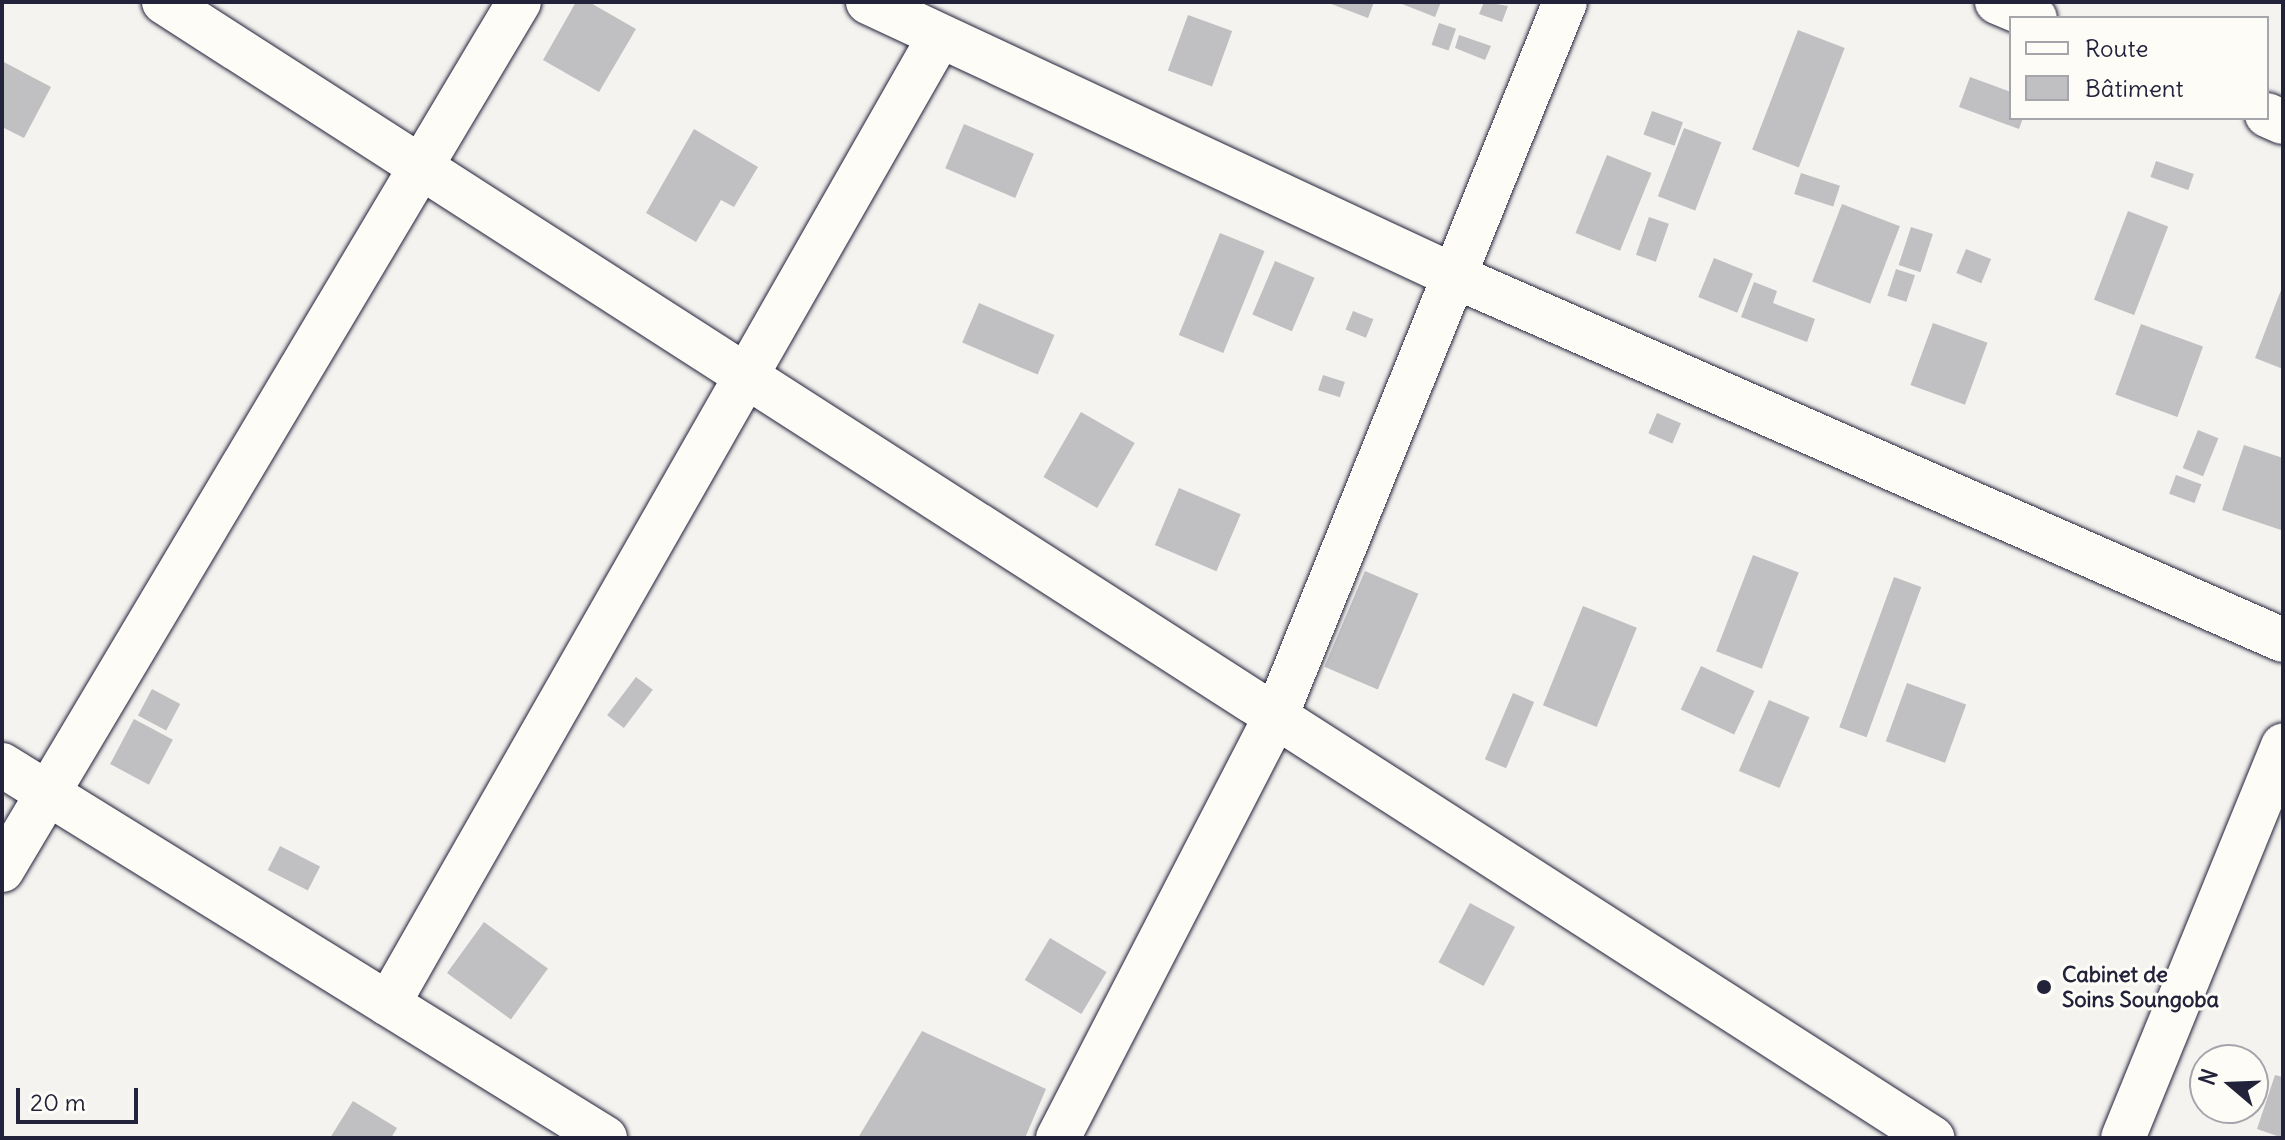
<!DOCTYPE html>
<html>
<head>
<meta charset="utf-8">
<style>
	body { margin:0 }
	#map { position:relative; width:2285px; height:1140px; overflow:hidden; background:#f4f3ef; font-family:Delius,sans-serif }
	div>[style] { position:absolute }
	.building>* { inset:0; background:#c0bfc2; transform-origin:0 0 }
	.roads { filter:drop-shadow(0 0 2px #22223b) drop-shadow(0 0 2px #22223b) }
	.minor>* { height:44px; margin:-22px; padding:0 22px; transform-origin:22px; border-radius:22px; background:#fdfcf7 }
	.dots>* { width:22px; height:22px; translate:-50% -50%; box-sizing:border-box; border:4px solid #fdfcf7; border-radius:50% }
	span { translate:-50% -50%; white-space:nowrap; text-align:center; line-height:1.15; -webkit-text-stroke:6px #fdfcf7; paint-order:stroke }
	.poi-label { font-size:22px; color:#22223b; font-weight:700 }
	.left { translate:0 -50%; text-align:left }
	.frame { position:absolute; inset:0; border:4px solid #22223b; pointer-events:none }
	.legend { position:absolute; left:2009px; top:16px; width:260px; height:104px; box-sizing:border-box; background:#fdfcf7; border:2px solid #a5a5ac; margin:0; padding:10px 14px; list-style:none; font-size:24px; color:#22223b }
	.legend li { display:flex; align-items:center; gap:16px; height:40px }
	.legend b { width:40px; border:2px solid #a5a5ac }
	.north { position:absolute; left:2189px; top:1044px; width:80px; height:80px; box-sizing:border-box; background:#fdfcf7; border:2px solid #a5a5ac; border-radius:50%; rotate:289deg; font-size:22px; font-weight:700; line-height:32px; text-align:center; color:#22223b }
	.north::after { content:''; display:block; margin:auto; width:28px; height:36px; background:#22223b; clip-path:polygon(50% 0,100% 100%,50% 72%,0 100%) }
	.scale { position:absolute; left:16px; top:1088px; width:122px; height:36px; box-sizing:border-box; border:4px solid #22223b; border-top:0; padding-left:10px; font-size:24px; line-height:28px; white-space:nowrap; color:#22223b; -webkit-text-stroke:6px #fdfcf7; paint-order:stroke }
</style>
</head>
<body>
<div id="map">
	<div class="building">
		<div style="clip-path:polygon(576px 2px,589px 2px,636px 29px,599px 92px,543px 60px)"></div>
		<div style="clip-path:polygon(1326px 2px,1374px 2px,1368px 18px)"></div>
		<div style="clip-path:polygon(1397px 2px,1441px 2px,1435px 17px)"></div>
		<div style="clip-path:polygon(1484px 2px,1508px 6px,1502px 22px,1479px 14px)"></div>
		<div style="left:1188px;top:15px;width:47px;height:59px;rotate:20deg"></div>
		<div style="left:1439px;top:23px;width:18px;height:23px;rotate:19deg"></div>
		<div style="left:1798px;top:30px;width:50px;height:128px;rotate:21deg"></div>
		<div style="clip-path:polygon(1459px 35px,1491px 46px,1485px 60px,1455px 48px)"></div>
		<div style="clip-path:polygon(2px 61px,51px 87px,24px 138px,2px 127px)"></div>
		<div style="clip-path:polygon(1970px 77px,2011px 92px,2011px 118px,2023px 118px,2019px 129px,1959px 107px)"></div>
		<div style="left:1652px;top:111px;width:33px;height:25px;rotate:20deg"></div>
		<div style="left:964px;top:124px;width:76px;height:48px;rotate:23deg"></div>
		<div style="left:1684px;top:128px;width:40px;height:73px;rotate:21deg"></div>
		<div style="clip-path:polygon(694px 129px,758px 167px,734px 207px,721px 200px,696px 242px,646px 213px)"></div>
		<div style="left:1607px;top:155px;width:48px;height:84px;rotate:22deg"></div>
		<div style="left:2156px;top:161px;width:40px;height:17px;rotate:19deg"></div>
		<div style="left:1801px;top:173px;width:41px;height:22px;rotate:18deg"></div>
		<div style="left:1842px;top:204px;width:62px;height:83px;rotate:21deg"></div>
		<div style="left:2128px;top:211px;width:43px;height:95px;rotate:21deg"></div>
		<div style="left:1649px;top:217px;width:21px;height:40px;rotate:19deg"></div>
		<div style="left:1911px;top:227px;width:23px;height:40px;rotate:18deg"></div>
		<div style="left:1220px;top:233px;width:48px;height:110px;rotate:22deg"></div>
		<div style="left:1966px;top:249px;width:27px;height:26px;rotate:22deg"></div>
		<div style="left:1714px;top:258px;width:42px;height:42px;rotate:22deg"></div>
		<div style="left:1275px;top:261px;width:43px;height:58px;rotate:23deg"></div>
		<div style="left:1896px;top:269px;width:20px;height:28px;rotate:18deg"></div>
		<div style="clip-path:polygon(1754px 282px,1777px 291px,1773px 303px,1815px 319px,1807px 342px,1741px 317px)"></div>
		<div style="clip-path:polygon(2283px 285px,2283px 369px,2255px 358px)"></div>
		<div style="left:979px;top:303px;width:82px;height:43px;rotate:23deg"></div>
		<div style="left:1353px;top:311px;width:22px;height:20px;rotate:22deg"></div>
		<div style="left:1933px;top:323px;width:58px;height:66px;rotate:20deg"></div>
		<div style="left:2141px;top:324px;width:66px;height:75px;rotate:20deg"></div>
		<div style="left:1323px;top:375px;width:23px;height:16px;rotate:18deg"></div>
		<div style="left:1081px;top:412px;width:62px;height:75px;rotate:30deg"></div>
		<div style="left:1657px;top:413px;width:26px;height:22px;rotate:23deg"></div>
		<div style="left:2198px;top:430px;width:22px;height:41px;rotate:22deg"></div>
		<div style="clip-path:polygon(2244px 445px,2283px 458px,2281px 530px,2222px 510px)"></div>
		<div style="left:2176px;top:475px;width:27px;height:20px;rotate:20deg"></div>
		<div style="left:1179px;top:488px;width:67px;height:62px;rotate:23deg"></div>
		<div style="left:1753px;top:555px;width:49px;height:103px;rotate:21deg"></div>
		<div style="left:1365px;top:571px;width:58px;height:104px;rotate:23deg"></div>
		<div style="left:1894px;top:577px;width:29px;height:160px;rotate:20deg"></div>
		<div style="left:1583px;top:606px;width:58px;height:107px;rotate:22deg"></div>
		<div style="left:1701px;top:666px;width:59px;height:48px;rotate:25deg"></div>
		<div style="left:636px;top:677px;width:21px;height:48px;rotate:37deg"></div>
		<div style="left:1907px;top:683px;width:63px;height:62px;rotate:20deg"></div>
		<div style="left:152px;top:689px;width:32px;height:30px;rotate:28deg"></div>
		<div style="left:1513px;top:693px;width:23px;height:72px;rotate:23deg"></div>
		<div style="left:1769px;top:700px;width:44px;height:77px;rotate:23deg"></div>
		<div style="left:134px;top:719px;width:44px;height:51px;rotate:28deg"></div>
		<div style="left:280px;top:846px;width:45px;height:27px;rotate:27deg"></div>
		<div style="left:1470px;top:903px;width:51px;height:67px;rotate:28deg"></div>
		<div style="left:484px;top:922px;width:79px;height:63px;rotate:36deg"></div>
		<div style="left:1050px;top:938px;width:66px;height:49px;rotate:31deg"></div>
		<div style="clip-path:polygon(922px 1031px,1046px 1089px,1025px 1138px,858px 1138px)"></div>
		<div style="clip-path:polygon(2275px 1075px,2283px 1077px,2283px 1138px,2257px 1129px)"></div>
		<div style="clip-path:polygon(353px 1101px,397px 1128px,391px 1138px,330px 1138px)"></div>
	</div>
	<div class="roads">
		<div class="minor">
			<div style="left:164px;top:2px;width:2102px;rotate:32.72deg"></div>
			<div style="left:868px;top:2px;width:647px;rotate:25.06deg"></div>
			<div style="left:1454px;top:276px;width:905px;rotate:23.71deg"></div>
			<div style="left:1997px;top:2px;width:41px;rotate:22.8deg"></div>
			<div style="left:2267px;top:115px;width:17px;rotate:24deg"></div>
			<div style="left:2px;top:765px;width:709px;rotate:31.74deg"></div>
			<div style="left:2px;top:870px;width:1010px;rotate:-59.22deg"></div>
			<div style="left:388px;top:1004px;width:1114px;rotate:-60.31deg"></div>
			<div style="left:1058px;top:1138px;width:475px;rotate:-62.7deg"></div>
			<div style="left:1276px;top:716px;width:770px;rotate:-67.96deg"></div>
			<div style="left:2123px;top:1138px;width:424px;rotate:-67.8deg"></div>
		</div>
	</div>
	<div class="dots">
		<div style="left:2044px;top:987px;background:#22223b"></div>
	</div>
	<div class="poi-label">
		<span class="left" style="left:2062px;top:987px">Cabinet de<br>Soins Soungoba</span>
	</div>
	<div class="frame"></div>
	<ul class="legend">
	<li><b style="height:10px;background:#fdfcf7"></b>Route</li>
	<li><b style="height:22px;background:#c0bfc2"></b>Bâtiment</li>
	</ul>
	<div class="north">N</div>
	<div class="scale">20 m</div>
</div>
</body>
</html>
